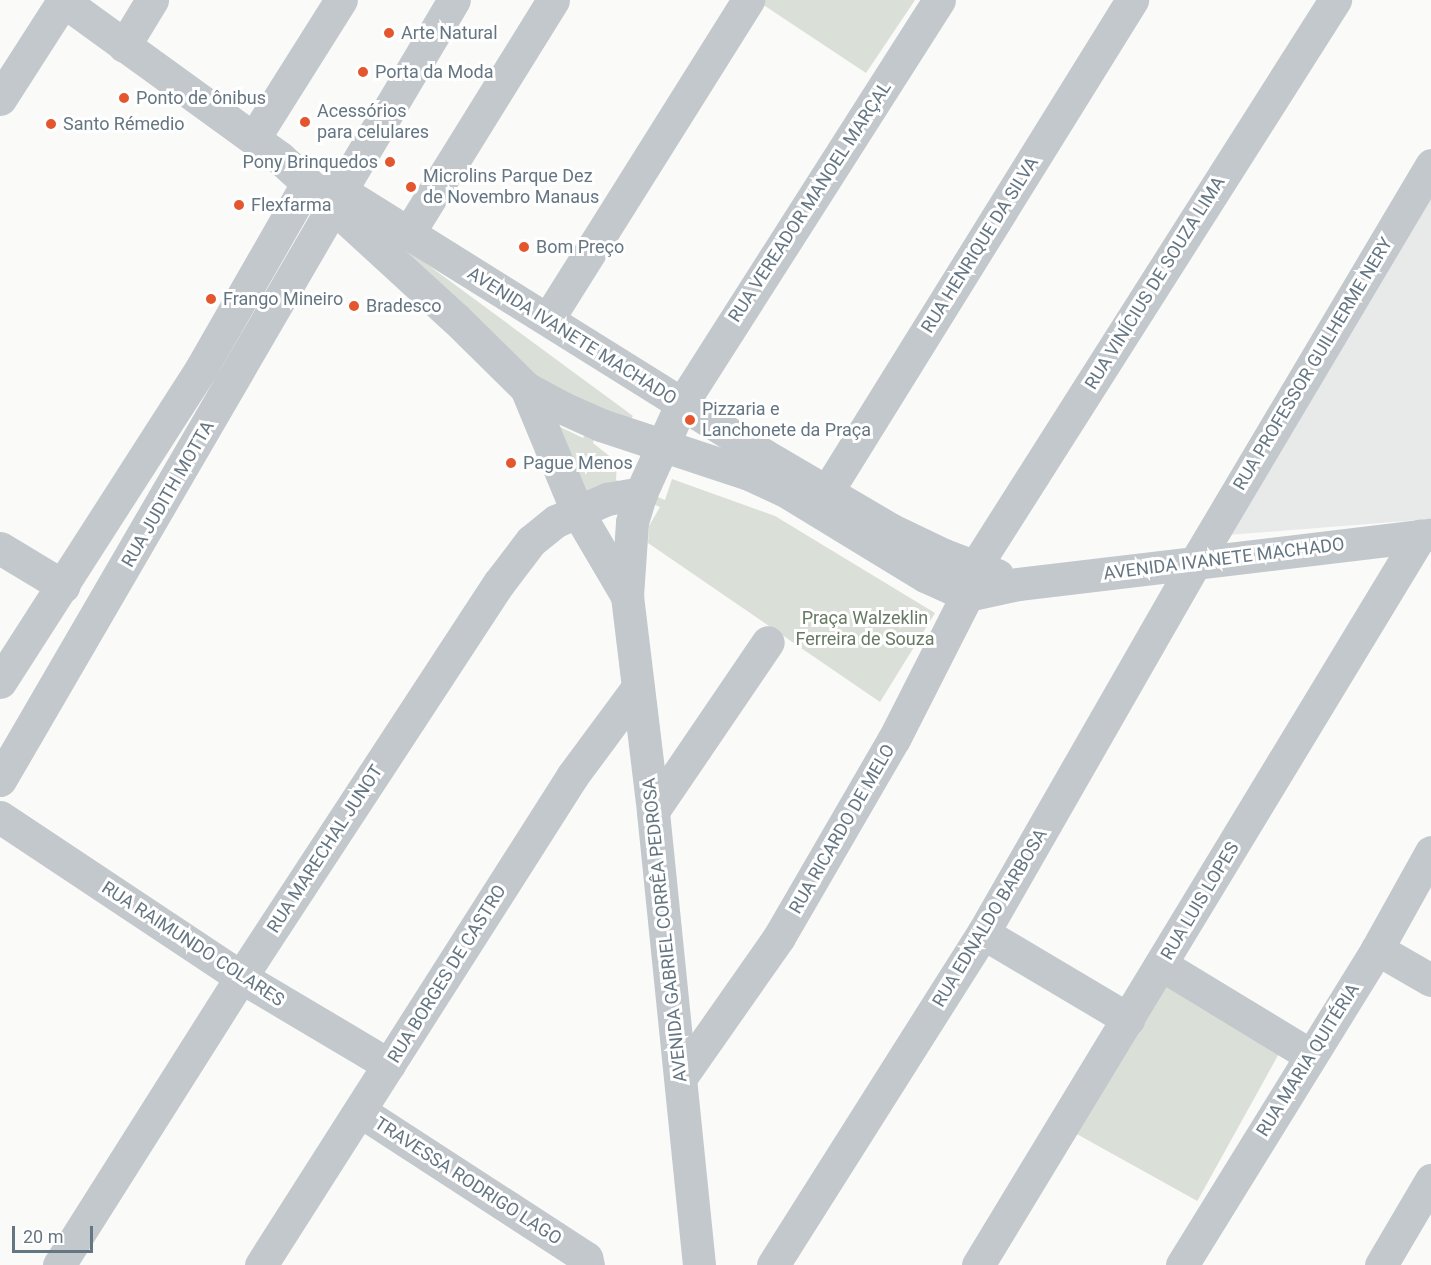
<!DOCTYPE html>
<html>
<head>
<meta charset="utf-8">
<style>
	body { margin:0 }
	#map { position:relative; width:1431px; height:1265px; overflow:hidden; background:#fafaf8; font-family:Roboto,sans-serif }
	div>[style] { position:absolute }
	.built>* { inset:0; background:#e8e9e9 }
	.green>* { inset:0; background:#dadfd7; transform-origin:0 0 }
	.minor>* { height:33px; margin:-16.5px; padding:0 16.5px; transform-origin:16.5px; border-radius:16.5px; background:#c3c8cc }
	.dots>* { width:16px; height:16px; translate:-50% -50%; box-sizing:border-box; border:3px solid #fff; border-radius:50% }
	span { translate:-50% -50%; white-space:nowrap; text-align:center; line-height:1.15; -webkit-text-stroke:6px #fff; paint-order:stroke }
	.poi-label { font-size:18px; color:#657683 }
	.left { translate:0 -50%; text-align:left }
	.right { translate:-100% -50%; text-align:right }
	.street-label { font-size:18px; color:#657683 }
	.park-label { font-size:18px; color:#687a64 }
	.scale { position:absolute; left:12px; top:1226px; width:81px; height:27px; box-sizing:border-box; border:3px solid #657683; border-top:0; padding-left:8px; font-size:18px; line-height:21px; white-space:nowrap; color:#657683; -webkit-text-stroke:4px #fff; paint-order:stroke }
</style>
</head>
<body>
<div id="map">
	<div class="built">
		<div style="clip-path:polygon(1431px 187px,1431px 519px,1215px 536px)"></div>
	</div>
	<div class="green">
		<div style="clip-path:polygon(756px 0,915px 0,866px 73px)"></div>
		<div style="clip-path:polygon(386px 234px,633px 416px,624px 428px,599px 422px,593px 443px,617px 462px,616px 480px,665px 500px,672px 479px,775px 516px,935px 613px,880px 702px,648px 543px,649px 526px,660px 507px,613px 487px,584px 498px,535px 415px,583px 438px,593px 420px,470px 334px)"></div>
		<div style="left:1158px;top:979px;width:142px;height:175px;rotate:29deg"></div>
	</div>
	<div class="minor">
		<div style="left:62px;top:0;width:268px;rotate:35.9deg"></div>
		<div style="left:279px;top:157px;width:239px;rotate:42.5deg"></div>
		<div style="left:455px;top:318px;width:100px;rotate:44.6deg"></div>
		<div style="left:526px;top:388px;width:42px;rotate:28.4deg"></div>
		<div style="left:563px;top:408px;width:42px;rotate:24.1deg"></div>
		<div style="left:601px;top:425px;width:156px;rotate:18.3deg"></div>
		<div style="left:749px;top:474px;width:38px;rotate:25deg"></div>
		<div style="left:784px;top:490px;width:165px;rotate:31.4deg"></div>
		<div style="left:925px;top:576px;width:46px;rotate:24.3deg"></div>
		<div style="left:967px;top:595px;width:52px;rotate:-12.2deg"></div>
		<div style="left:1018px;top:584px;width:416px;rotate:-6.8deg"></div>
		<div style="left:124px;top:46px;width:54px;rotate:-58.7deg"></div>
		<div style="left:0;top:99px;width:117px;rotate:-57.3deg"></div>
		<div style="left:254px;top:138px;width:163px;rotate:-57.8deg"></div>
		<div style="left:333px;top:186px;width:508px;rotate:31.97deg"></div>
		<div style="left:764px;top:455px;width:148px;rotate:30.4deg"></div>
		<div style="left:892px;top:530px;width:58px;rotate:25.7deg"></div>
		<div style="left:944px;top:555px;width:57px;rotate:20.7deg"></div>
		<div style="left:341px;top:190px;width:221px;rotate:-59.3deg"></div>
		<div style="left:408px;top:234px;width:275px;rotate:-58.2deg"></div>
		<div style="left:548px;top:319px;width:377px;rotate:-57.9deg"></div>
		<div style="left:526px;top:388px;width:133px;rotate:67.5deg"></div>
		<div style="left:577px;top:511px;width:99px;rotate:59.5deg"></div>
		<div style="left:828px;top:490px;width:577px;rotate:-58.18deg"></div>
		<div style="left:0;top:548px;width:74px;rotate:31.1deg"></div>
		<div style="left:0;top:682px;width:374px;rotate:-57.3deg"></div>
		<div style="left:202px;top:367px;width:211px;rotate:-60.2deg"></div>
		<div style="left:0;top:780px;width:663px;rotate:-59.84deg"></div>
		<div style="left:653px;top:811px;width:204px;rotate:-55.8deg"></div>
		<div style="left:0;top:817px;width:289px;rotate:33.6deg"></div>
		<div style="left:241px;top:977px;width:172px;rotate:30.7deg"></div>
		<div style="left:983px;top:933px;width:169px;rotate:30.7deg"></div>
		<div style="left:1377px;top:949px;width:62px;rotate:29.9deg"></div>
		<div style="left:1162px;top:965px;width:173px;rotate:31.3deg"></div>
		<div style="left:681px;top:1077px;width:171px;rotate:-55deg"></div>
		<div style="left:779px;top:937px;width:229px;rotate:-59.9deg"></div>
		<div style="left:894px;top:739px;width:161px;rotate:-63.1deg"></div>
		<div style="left:967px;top:595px;width:29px;rotate:-74deg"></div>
		<div style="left:975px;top:567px;width:672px;rotate:-57.59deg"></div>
		<div style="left:360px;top:1111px;width:270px;rotate:33deg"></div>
		<div style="left:586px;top:1258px;width:7px;rotate:74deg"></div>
		<div style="left:59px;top:1265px;width:341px;rotate:-57.7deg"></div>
		<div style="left:241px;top:977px;width:471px;rotate:-56.8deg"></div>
		<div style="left:499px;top:583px;width:53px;rotate:-52.7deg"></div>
		<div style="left:531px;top:541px;width:32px;rotate:-39deg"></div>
		<div style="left:556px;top:521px;width:56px;rotate:-23.3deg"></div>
		<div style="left:607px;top:499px;width:35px;rotate:-10deg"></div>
		<div style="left:261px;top:1265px;width:581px;rotate:-57.51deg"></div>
		<div style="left:573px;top:775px;width:109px;rotate:-53.5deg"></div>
		<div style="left:699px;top:1265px;width:456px;rotate:-95.8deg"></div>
		<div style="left:653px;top:811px;width:217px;rotate:-96.9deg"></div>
		<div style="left:627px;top:596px;width:74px;rotate:-86.1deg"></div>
		<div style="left:632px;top:522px;width:30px;rotate:-73deg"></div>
		<div style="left:641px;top:493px;width:97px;rotate:-65.6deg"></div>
		<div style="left:681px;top:405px;width:480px;rotate:-57.5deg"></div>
		<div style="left:773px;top:1265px;width:393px;rotate:-57.7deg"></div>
		<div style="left:983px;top:933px;width:426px;rotate:-60.2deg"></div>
		<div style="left:1195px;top:563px;width:463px;rotate:-59.3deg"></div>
		<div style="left:978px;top:1265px;width:853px;rotate:-58.77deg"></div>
		<div style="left:1182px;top:1265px;width:371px;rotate:-58.3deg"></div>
		<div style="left:1377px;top:949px;width:111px;rotate:-60.9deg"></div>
		<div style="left:1381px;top:1265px;width:99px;rotate:-59.5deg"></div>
	</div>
	<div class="dots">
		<div style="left:389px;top:33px;background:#e4572e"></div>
		<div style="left:363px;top:72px;background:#e4572e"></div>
		<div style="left:124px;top:98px;background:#e4572e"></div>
		<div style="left:305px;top:122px;background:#e4572e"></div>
		<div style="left:51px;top:124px;background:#e4572e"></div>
		<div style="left:390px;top:162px;background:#e4572e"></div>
		<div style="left:411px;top:187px;background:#e4572e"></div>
		<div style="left:239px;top:205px;background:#e4572e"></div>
		<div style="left:524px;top:247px;background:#e4572e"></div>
		<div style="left:211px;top:299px;background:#e4572e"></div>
		<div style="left:354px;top:306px;background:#e4572e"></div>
		<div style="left:690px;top:420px;background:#e4572e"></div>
		<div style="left:511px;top:463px;background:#e4572e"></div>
	</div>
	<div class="poi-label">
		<span class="left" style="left:401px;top:33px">Arte Natural</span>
		<span class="left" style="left:375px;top:72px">Porta da Moda</span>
		<span class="left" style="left:136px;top:98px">Ponto de ônibus</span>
		<span class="left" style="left:317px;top:122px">Acessórios<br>para celulares</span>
		<span class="left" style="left:63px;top:124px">Santo Rémedio</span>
		<span class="right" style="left:378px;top:162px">Pony Brinquedos</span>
		<span class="left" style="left:423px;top:187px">Microlins Parque Dez<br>de Novembro Manaus</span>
		<span class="left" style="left:251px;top:205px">Flexfarma</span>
		<span class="left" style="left:536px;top:247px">Bom Preço</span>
		<span class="left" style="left:223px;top:299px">Frango Mineiro</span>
		<span class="left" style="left:366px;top:306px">Bradesco</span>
		<span class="left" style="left:702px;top:420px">Pizzaria e<br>Lanchonete da Praça</span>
		<span class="left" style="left:523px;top:463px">Pague Menos</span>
	</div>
	<div class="street-label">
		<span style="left:810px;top:202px;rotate:-57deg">RUA VEREADOR MANOEL MARÇAL</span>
		<span style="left:980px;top:245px;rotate:-58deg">RUA HENRIQUE DA SILVA</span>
		<span style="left:1155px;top:283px;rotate:-58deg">RUA VINÍCIUS DE SOUZA LIMA</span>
		<span style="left:572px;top:336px;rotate:32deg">AVENIDA IVANETE MACHADO</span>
		<span style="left:1313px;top:364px;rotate:-59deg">RUA PROFESSOR GUILHERME NERY</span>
		<span style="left:168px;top:494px;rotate:-60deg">RUA JUDITH MOTTA</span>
		<span style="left:1224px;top:559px;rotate:-7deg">AVENIDA IVANETE MACHADO</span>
		<span style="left:842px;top:829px;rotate:-60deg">RUA RICARDO DE MELO</span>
		<span style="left:325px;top:849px;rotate:-57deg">RUA MARECHAL JUNOT</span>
		<span style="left:1200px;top:901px;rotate:-59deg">RUA LUIS LOPES</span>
		<span style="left:990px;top:918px;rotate:-59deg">RUA EDNALDO BARBOSA</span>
		<span style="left:665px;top:930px;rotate:-96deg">AVENIDA GABRIEL CORRÊA PEDROSA</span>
		<span style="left:193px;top:944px;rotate:33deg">RUA RAIMUNDO COLARES</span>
		<span style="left:447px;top:974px;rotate:-58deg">RUA BORGES DE CASTRO</span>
		<span style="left:1308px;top:1060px;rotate:-58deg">RUA MARIA QUITÉRIA</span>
		<span style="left:468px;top:1181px;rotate:33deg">TRAVESSA RODRIGO LAGO</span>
	</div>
	<div class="park-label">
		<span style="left:865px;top:629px">Praça Walzeklin<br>Ferreira de Souza</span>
	</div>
	<div class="scale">20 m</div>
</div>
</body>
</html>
